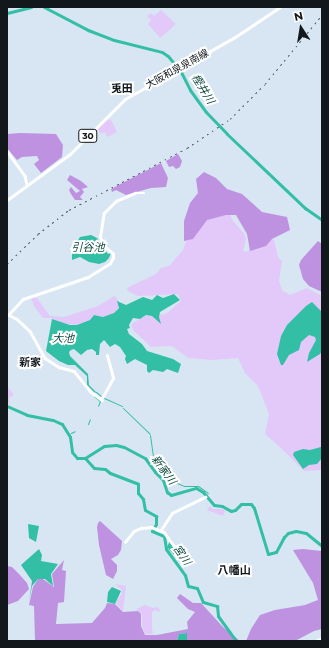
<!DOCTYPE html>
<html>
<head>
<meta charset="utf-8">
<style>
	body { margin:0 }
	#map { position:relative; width:329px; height:648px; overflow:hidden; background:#d7e6f2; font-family:Montserrat,"Noto Sans JP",sans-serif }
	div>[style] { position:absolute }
	.green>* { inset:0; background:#e3c9f9 }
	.forest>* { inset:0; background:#be92e1 }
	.water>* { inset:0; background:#33bfa5 }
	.stream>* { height:1px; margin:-0.5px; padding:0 0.5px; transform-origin:0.5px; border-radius:0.5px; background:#33bfa5 }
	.river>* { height:3px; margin:-1.5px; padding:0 1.5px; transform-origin:1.5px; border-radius:1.5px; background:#33bfa5 }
	.secondary>* { height:2.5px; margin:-1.25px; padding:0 1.25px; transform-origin:1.25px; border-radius:1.25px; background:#fff }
	.primary>* { height:3px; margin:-1.5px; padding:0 1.5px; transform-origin:1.5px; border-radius:1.5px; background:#fff }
	.highway>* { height:4px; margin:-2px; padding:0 2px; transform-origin:2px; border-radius:2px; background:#fff }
	.rail>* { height:1px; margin-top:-0.5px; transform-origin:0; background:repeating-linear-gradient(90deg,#596168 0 2px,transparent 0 6px) }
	span { translate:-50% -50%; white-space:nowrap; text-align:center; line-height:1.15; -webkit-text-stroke:4px #fff; paint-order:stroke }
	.shield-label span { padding:1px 3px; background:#fff; border:1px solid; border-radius:3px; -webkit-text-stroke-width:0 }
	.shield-label { font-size:9px; color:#12171b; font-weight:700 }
	.street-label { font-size:10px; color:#12171b }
	.neighbourhood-label { font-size:11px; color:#12171b; font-weight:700 }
	.water-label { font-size:11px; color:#0d483d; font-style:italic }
	.frame { position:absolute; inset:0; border:8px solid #12171b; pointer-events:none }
	.north { position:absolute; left:281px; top:8px; width:40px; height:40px; -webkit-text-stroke:3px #fff; paint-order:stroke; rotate:348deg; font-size:11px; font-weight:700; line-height:16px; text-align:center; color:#12171b }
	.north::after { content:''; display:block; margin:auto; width:14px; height:18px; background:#12171b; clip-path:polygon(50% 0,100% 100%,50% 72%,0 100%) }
</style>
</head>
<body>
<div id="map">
	<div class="green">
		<div style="clip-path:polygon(161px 10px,176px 24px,160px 38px,148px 24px,151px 20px,147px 16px,151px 13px,154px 16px)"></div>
		<div style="clip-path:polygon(106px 119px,111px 120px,117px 132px,107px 137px,105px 132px,101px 134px,97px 128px)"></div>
		<div style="clip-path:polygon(226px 206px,233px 221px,243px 232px,246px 238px,243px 251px,246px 252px,269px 238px,274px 240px,278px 257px,282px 261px,279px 281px,282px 290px,290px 295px,307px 288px,322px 296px,322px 470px,304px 471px,282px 449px,265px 434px,269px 414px,258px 386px,245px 373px,238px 358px,212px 360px,188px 358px,172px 346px,151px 347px,133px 330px,131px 324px,145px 316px,166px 314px,181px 301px,178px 294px,138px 296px,128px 291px,127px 288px,156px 274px,161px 268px,169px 266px,183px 250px,191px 227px)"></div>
		<div style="clip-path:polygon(114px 296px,117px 298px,119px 304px,118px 308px,114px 313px,103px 317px,94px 315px,90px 320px,77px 325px,62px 323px,51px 318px,43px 318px,34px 306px,31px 298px,37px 298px,50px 316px,64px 317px,98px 306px)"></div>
		<div style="clip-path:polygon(7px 386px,14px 395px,9px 398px,10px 405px,7px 400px)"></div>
		<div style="clip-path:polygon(210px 506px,213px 509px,223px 509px,225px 511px,223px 516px,207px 510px)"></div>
		<div style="clip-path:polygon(115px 584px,126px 586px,123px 611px,116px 603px,122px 593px,122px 590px)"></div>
		<div style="clip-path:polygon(145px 605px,153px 608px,158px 607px,161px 612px,155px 610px,152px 612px,152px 629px,153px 634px,145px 634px,142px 626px,142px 614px,136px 609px)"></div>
	</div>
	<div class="forest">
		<div style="clip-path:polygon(20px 133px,56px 134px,63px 145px,62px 157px,41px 173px,34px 164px,39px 160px,37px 156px,22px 157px,17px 160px,7px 148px,7px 134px)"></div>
		<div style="clip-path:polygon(178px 154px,182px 161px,180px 167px,176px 169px,173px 166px,169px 167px,166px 161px)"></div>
		<div style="clip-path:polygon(161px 163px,168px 178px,166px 187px,151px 188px,126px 195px,116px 190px,112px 192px,111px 189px)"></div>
		<div style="clip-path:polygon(204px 172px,216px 178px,227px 189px,242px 194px,262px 212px,287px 217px,290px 230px,272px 239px,266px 246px,250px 251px,247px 234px,236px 215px,226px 215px,207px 220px,193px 239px,184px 241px,184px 221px,190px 203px,198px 193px,196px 179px)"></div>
		<div style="clip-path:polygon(70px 175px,81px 181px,88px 187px,82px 189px,84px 192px,80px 197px,83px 200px,75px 200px,71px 194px,69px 190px,71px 187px,76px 193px,80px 191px,67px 180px)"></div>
		<div style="clip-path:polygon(318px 241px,322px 244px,322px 292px,309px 286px,303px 279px,299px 265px,301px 260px)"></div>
		<div style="clip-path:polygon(100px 521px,122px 541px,121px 550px,118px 555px,111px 559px,117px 565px,117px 571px,113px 579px,106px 575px,99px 545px,97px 527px,98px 523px)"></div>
		<div style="clip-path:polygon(303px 549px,322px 551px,322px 629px,314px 631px,295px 641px,246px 641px,251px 629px,260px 615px,275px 610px,305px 605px,318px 600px,313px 583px,293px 550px)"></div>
		<div style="clip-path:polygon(64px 560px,62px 570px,66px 571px,64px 602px,58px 603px,56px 624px,92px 623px,105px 608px,107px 603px,115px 604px,123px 612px,138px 611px,141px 614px,141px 626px,145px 635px,157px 635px,188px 629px,187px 622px,195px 612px,188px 609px,177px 598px,180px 594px,193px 603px,201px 603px,223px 627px,240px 641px,187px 641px,187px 633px,179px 634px,177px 641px,35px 641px,34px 606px,29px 605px,33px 587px,38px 579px,43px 579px,54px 587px,52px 574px)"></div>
		<div style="clip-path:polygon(7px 566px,12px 567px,19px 574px,27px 583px,29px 589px,18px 601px,7px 605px)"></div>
	</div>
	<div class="water">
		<div style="clip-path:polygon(91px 235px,97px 238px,105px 250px,108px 254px,111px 253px,109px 258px,105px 262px,99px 264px,89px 262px,80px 257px,72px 260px,72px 250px,80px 237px)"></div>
		<div style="clip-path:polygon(174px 294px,180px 300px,160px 312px,159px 317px,161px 324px,152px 316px,146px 315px,140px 319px,133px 318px,129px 325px,130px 328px,127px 329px,129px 334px,142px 344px,147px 351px,173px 359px,181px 364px,178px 373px,167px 369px,163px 372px,153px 370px,149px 373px,147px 371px,147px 365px,135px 359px,127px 364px,125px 359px,126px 356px,120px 347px,115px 344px,110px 347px,104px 340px,100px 344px,99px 355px,96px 355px,96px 352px,92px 349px,87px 350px,81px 355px,74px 349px,71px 350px,69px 352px,70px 356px,88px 374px,89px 385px,96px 392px,95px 393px,87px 385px,87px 376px,75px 365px,68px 365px,59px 361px,46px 351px,52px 319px,70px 325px,77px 325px,90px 320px,94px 315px,103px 317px,114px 313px,119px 308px,117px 301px,126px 305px,143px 297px,152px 300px,157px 295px,163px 298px)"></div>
		<div style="clip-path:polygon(312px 302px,322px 312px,322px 351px,320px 354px,307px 362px,309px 353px,316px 340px,315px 337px,309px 335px,301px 342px,299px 350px,289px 355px,283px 365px,281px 365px,277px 354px,281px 336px,287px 325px,306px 306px)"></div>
		<div style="clip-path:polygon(321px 447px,322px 458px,317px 464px,309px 465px,303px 469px,293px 455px,294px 452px,303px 449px,310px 450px)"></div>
		<div style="clip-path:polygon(28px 524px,39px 526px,36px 542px,29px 538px)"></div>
		<div style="clip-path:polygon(170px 541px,176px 552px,174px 555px,167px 547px)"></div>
		<div style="clip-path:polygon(39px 549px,42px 555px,41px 561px,58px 564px,51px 574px,53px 586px,45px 579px,38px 579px,32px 586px,29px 602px,32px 581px,21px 565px)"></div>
		<div style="clip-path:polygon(112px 587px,121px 591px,115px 604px,107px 602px,108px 592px)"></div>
		<div style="clip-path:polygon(187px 633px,187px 641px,177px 641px,179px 634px)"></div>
	</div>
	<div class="stream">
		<div style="left:96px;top:392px;width:6px;rotate:39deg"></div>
		<div style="left:94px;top:396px;width:8px;rotate:40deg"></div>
		<div style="left:100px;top:401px;width:5px;rotate:112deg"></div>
		<div style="left:104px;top:398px;width:20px;rotate:24deg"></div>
		<div style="left:123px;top:408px;width:37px;rotate:44deg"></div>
		<div style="left:88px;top:424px;width:5px;rotate:-68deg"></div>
		<div style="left:71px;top:433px;width:4px;rotate:-27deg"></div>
		<div style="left:69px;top:435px;width:1px;rotate:-45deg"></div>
		<div style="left:150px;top:435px;width:27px;rotate:82deg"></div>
		<div style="left:154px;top:462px;width:10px;rotate:45deg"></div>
		<div style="left:161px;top:469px;width:13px;rotate:32deg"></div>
		<div style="left:149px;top:464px;width:1px"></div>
		<div style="left:174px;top:478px;width:6px;rotate:59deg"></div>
		<div style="left:177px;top:483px;width:8px;rotate:23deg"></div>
		<div style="left:184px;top:486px;width:14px"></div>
		<div style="left:198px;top:486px;width:12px;rotate:35deg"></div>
		<div style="left:206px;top:495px;width:1px;rotate:-45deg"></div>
	</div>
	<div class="river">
		<div style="left:44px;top:7px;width:50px;rotate:27.6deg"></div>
		<div style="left:88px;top:30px;width:28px;rotate:21deg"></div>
		<div style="left:114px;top:40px;width:49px;rotate:14deg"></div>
		<div style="left:162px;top:52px;width:7px;rotate:34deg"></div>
		<div style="left:168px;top:56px;width:21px;rotate:51deg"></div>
		<div style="left:181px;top:72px;width:20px;rotate:63deg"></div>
		<div style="left:190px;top:90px;width:27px;rotate:54deg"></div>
		<div style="left:206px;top:112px;width:30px;rotate:46deg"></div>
		<div style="left:227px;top:134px;width:108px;rotate:43.5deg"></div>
		<div style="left:305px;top:208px;width:21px;rotate:35deg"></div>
		<div style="left:7px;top:13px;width:25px;rotate:-14deg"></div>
		<div style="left:7px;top:406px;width:22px;rotate:24deg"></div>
		<div style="left:27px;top:415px;width:26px;rotate:11deg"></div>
		<div style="left:53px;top:420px;width:10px;rotate:24deg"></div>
		<div style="left:62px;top:424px;width:15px;rotate:58deg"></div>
		<div style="left:70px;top:437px;width:15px;rotate:82deg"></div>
		<div style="left:72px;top:452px;width:8px;rotate:50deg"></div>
		<div style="left:77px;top:458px;width:8px"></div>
		<div style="left:85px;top:458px;width:22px;rotate:-32deg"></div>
		<div style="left:104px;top:446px;width:12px;rotate:-5deg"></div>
		<div style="left:116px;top:445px;width:8px;rotate:14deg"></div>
		<div style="left:124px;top:447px;width:24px;rotate:28deg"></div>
		<div style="left:145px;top:458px;width:17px;rotate:54deg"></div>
		<div style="left:155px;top:472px;width:11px;rotate:45deg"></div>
		<div style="left:163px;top:480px;width:13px;rotate:72deg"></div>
		<div style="left:167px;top:492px;width:5px;rotate:37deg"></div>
		<div style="left:171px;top:495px;width:26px;rotate:-16deg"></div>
		<div style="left:196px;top:488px;width:8px;rotate:30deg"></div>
		<div style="left:203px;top:492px;width:17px;rotate:50deg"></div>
		<div style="left:214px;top:505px;width:8px;rotate:7deg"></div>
		<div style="left:222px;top:506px;width:10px;rotate:29deg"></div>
		<div style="left:231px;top:511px;width:4px;rotate:-14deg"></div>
		<div style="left:235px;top:510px;width:8px;rotate:-45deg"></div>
		<div style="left:241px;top:504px;width:10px"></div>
		<div style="left:251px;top:504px;width:5px;rotate:53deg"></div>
		<div style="left:254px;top:508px;width:48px;rotate:73.1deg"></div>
		<div style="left:268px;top:554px;width:8px;rotate:-14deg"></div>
		<div style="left:276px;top:552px;width:17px;rotate:-62deg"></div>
		<div style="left:284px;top:537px;width:6px;rotate:-45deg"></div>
		<div style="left:288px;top:533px;width:8px;rotate:-14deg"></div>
		<div style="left:296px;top:531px;width:10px;rotate:11deg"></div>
		<div style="left:306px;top:533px;width:21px;rotate:39deg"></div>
		<div style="left:85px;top:458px;width:13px;rotate:48deg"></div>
		<div style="left:94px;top:468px;width:11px;rotate:5deg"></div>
		<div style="left:105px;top:469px;width:6px;rotate:39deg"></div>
		<div style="left:110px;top:473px;width:30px;rotate:21deg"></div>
		<div style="left:138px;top:484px;width:9px;rotate:90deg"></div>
		<div style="left:138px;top:493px;width:8px;rotate:50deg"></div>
		<div style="left:143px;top:499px;width:11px;rotate:80deg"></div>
		<div style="left:145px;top:510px;width:13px;rotate:29deg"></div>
		<div style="left:156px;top:516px;width:8px;rotate:90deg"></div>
		<div style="left:156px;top:524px;width:8px;rotate:120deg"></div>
		<div style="left:152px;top:531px;width:13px;rotate:23deg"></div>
		<div style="left:164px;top:536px;width:13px;rotate:81deg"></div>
		<div style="left:166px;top:549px;width:32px;rotate:54deg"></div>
		<div style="left:185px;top:575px;width:11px;rotate:75deg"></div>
		<div style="left:188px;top:586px;width:9px;rotate:13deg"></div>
		<div style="left:197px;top:588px;width:15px;rotate:67deg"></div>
		<div style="left:203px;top:602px;width:15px;rotate:16deg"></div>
		<div style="left:217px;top:606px;width:10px;rotate:84deg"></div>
		<div style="left:218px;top:616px;width:31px;rotate:54deg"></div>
	</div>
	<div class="secondary">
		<div style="left:7px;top:151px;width:31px;rotate:54deg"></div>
		<div style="left:25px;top:176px;width:9px;rotate:77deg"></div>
		<div style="left:7px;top:314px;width:11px;rotate:27deg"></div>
		<div style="left:17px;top:319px;width:18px;rotate:43deg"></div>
		<div style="left:30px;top:331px;width:31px;rotate:61deg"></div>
		<div style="left:45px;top:358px;width:17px;rotate:33deg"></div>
		<div style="left:59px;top:367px;width:16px;rotate:15deg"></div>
		<div style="left:74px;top:371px;width:26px;rotate:51deg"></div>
		<div style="left:90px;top:391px;width:15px;rotate:37deg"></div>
		<div style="left:8px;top:315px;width:22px;rotate:-47deg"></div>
		<div style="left:23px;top:299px;width:69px;rotate:-18.7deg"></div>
		<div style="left:88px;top:277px;width:26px;rotate:-32deg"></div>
		<div style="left:110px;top:263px;width:6px;rotate:-59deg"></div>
		<div style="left:113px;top:258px;width:4px;rotate:-90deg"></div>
		<div style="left:113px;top:254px;width:13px;rotate:-138deg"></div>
		<div style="left:103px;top:245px;width:9px;rotate:-111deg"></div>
		<div style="left:100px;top:237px;width:24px;rotate:-81deg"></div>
		<div style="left:104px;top:213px;width:17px;rotate:-45deg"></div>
		<div style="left:116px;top:201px;width:21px;rotate:-23deg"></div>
		<div style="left:135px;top:193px;width:9px"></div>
		<div style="left:101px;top:400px;width:25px;rotate:-61deg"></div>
		<div style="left:113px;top:378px;width:23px;rotate:-105deg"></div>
		<div style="left:161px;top:530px;width:20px;rotate:-57deg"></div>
		<div style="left:172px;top:513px;width:37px;rotate:-26deg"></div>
		<div style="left:125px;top:542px;width:14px;rotate:-51deg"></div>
		<div style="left:134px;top:531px;width:8px;rotate:-23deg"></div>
		<div style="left:141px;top:528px;width:10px;rotate:-6deg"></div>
		<div style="left:151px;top:527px;width:14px;rotate:21deg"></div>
		<div style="left:164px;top:532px;width:29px;rotate:54deg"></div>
	</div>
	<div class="primary">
		<div style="left:7px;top:200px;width:78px;rotate:-36.1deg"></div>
		<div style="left:70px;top:154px;width:78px;rotate:-45deg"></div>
		<div style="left:125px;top:99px;width:126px;rotate:-29.4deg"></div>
		<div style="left:235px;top:37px;width:54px;rotate:-33.7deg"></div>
	</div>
	<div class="highway">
		<div style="left:318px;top:641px;width:4px;rotate:-27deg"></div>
	</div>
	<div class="rail">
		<div style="left:7px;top:264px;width:43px;rotate:-44.1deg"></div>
		<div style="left:38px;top:234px;width:39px;rotate:-38deg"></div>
		<div style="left:69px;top:210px;width:133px;rotate:-27.7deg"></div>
		<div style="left:187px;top:148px;width:52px;rotate:-34deg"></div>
		<div style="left:230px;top:119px;width:49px;rotate:-45deg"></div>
		<div style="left:265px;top:84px;width:89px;rotate:-50.4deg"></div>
	</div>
	<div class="shield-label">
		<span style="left:88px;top:136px">30</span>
	</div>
	<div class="street-label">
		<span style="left:177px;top:69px;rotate:-29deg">大阪和泉泉南線</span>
	</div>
	<div class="neighbourhood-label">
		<span style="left:122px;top:88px">兎田</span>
		<span style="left:30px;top:362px">新家</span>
		<span style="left:234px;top:570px">八幡山</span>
	</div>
	<div class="water-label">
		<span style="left:203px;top:89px;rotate:58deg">樫井川</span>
		<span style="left:88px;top:247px">引谷池</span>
		<span style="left:63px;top:338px">大池</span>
		<span style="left:164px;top:470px;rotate:54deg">新家川</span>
		<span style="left:182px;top:555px;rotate:55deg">宮川</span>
	</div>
	<div class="frame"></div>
	<div class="north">N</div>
</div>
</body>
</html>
